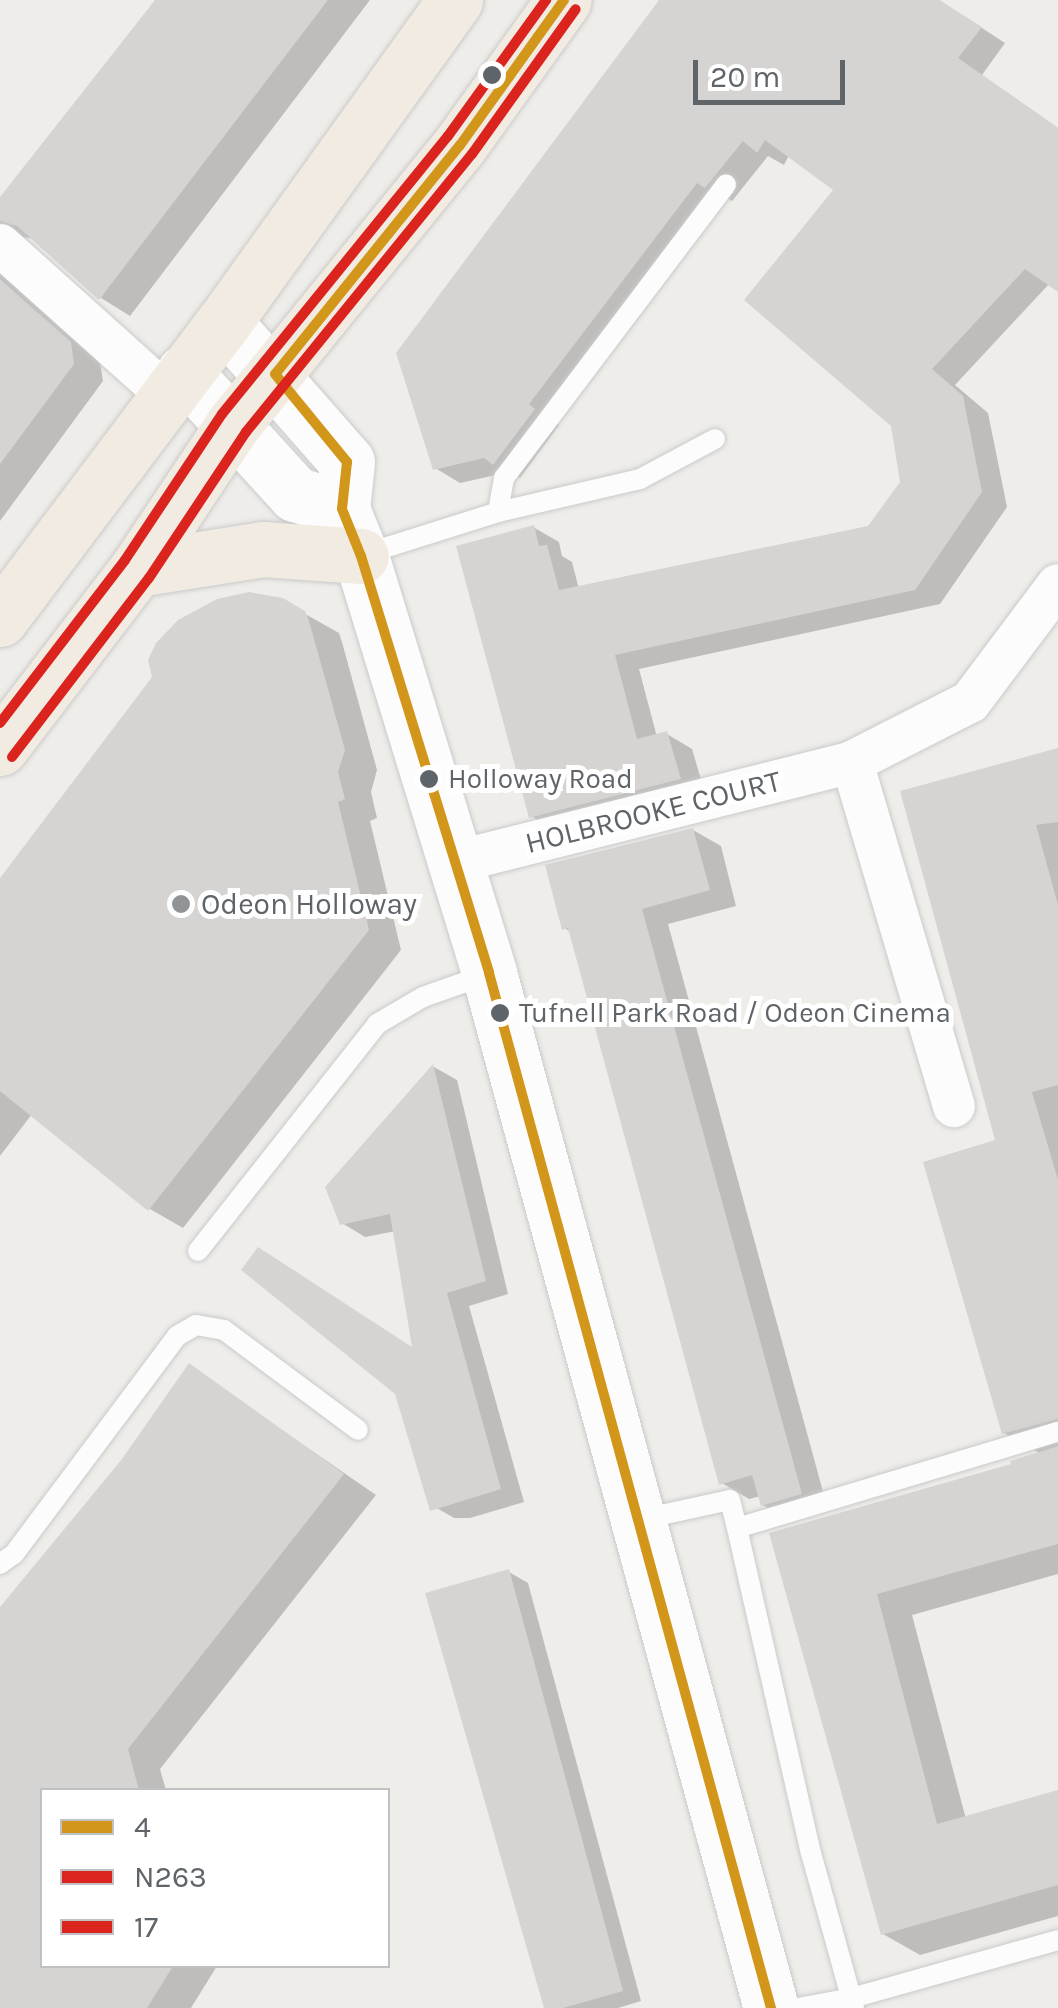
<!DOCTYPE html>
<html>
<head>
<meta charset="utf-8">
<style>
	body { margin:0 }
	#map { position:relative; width:1058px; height:2008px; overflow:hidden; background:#efedea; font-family:Karla,sans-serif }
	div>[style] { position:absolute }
	.shadow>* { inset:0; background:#0003 }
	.building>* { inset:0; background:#d6d4d3 }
	.roads { filter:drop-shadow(0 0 2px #c9caca) drop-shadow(0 0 2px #c9caca) }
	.lane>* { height:20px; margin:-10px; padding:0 10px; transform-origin:10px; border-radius:10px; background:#fdfcfc }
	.street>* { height:42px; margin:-21px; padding:0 21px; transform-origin:21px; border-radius:21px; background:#fdfcfc }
	.secondary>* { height:55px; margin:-27.5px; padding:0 27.5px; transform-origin:27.5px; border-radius:27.5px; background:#fdfcfc }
	.highway>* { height:55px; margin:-27.5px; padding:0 27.5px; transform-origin:27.5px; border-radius:27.5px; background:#f1ebe2 }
	.bus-1>* { height:10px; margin:-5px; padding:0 5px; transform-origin:5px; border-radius:5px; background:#d1961a }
	.bus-2>* { height:10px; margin:-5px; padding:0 5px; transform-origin:5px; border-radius:5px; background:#dc241f }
	.bus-3>* { height:10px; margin:-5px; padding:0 5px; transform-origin:5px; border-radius:5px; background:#dc241f }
	.dots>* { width:28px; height:28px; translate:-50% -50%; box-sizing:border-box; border:5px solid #fff; border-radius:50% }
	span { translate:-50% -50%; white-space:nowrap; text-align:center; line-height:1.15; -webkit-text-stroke:10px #fff; paint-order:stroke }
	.bus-label { font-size:28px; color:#5f6468 }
	.left { translate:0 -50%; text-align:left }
	.street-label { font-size:30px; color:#5f6468 }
	.poi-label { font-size:30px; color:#5f6468 }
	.legend { position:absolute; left:40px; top:1788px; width:350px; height:180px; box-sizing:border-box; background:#fff; border:2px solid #bfc1c3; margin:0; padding:12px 18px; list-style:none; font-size:30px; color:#5f6468 }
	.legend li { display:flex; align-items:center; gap:20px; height:50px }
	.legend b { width:50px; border:2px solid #bfc1c3 }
	.scale { position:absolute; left:693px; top:60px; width:152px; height:45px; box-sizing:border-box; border:5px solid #5f6468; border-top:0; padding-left:12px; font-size:30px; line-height:35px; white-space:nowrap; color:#5f6468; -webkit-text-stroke:8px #fff; paint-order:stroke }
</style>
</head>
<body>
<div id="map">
	<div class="shadow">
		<div style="clip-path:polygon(159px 0,370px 0,130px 316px,101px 298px,34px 239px,24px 237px,10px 246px,100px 362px,103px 381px,0 521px,0 202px)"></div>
		<div style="clip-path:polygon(662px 0,939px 0,1005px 43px,982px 75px,1058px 128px,1058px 288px,1050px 283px,955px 385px,988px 413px,1007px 507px,940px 604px,639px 669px,657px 737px,667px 734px,692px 749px,705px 793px,556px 831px,531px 816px,533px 527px,559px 542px,562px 556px,572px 562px,579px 589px,870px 528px,903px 483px,894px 424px,837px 190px,789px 155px,784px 165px,768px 156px,732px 201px,723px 196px,553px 420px,559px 425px,520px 478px,509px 472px,460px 483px,435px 468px)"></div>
		<div style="clip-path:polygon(282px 601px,339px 633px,342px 642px,377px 770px,371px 792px,377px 818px,370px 821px,401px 950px,183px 1228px,150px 1209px,32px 1114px,0 1156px,0 882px)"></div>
		<div style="clip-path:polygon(903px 793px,1058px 795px,1058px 1574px,912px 1615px,966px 1819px,1058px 1793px,1058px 1916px,920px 1955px,883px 1934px,772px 1535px,1014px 1466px,1041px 1454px,1004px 1433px,998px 1142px)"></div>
		<div style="clip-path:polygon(693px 830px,721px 846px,736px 906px,668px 924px,828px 1510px,791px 1521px,763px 1505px,761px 1496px,749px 1499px,722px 1483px,571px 932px,564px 928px)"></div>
		<div style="clip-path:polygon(434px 1067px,457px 1080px,508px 1294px,469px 1306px,524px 1502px,470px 1518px,454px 1518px,430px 1504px,414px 1350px,396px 1231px,365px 1237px,342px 1223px)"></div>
		<div style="clip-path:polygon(189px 1366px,376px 1495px,160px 1769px,166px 1790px,42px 1790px,42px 1966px,217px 1966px,191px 2008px,0 2008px,0 1611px,124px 1460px)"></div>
		<div style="clip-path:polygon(509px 1572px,528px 1583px,641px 2001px,618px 2008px,547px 2008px)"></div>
	</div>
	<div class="building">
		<div style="clip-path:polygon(155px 0,328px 0,99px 300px,17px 226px,0 221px,0 197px)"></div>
		<div style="clip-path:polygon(659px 0,939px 0,982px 27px,958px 58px,1058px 128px,1058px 292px,1025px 269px,932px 369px,963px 396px,982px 492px,915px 590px,615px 655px,637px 739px,667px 731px,681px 779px,529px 818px,456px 546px,534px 525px,539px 546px,547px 545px,559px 590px,868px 526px,900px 482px,891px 426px,744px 300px,833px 190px,765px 140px,757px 153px,743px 141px,705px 188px,697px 183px,529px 404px,535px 409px,493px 465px,484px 458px,433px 470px,396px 353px)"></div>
		<div style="clip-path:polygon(0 279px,71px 342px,74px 364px,0 464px)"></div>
		<div style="clip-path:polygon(249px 592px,283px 598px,305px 611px,309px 621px,345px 750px,338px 772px,345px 799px,338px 802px,369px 930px,148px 1211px,0 1091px,0 878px,152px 677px,148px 660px,156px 643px,178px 620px,217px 599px)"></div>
		<div style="clip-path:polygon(1058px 748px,1058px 822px,1036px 825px,1058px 905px,1058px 1085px,1032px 1092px,1058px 1180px,1058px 1419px,1002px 1434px,923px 1162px,995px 1140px,900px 791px)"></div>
		<div style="clip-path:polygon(693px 828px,710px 890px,642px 909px,802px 1494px,761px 1506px,752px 1475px,719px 1485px,568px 928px,562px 930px,545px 865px)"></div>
		<div style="clip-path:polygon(433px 1064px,486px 1281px,447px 1293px,501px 1489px,430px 1511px,395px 1394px,241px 1270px,258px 1247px,412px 1347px,390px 1214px,340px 1225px,325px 1187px)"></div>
		<div style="clip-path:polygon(189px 1363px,344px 1474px,128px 1749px,139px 1790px,42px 1790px,42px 1966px,173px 1966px,147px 2008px,0 2008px,0 1607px,122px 1459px)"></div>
		<div style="clip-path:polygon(1058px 1446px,1058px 1544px,877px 1594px,937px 1824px,1058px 1790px,1058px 1885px,881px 1935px,769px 1533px,1011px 1464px,1010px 1461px)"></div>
		<div style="clip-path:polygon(509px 1569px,623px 1991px,563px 2008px,544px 2008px,425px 1593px)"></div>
	</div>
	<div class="roads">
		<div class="lane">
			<div style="left:498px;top:512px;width:35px;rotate:-80deg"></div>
			<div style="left:504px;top:478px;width:368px;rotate:-52.9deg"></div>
			<div style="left:362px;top:555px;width:143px;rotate:-17.5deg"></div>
			<div style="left:498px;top:512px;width:146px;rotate:-13.1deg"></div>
			<div style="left:640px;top:479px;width:85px;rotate:-28.1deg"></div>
			<div style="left:198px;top:1251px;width:289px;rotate:-51.7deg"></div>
			<div style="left:377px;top:1024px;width:53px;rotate:-30.4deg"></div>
			<div style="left:423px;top:997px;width:66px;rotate:-19.5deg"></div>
			<div style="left:638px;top:1520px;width:94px;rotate:-12.3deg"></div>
			<div style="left:730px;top:1500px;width:29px;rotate:76deg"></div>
			<div style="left:737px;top:1528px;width:335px;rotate:-16.7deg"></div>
			<div style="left:737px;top:1528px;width:333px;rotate:77.2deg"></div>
			<div style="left:811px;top:1853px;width:161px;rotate:74.5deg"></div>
			<div style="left:0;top:1564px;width:17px;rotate:-36deg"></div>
			<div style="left:14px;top:1554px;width:272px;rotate:-53.2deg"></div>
			<div style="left:177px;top:1336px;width:22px;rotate:-30deg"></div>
			<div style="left:196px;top:1325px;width:28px;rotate:10deg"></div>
			<div style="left:224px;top:1330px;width:167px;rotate:36.7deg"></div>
			<div style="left:798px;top:2008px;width:55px;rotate:-10.5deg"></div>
			<div style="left:852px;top:1998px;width:214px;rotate:-15.7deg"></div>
		</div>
		<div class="street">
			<div style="left:0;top:245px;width:224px;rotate:41.9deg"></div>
			<div style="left:852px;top:762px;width:359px;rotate:73.5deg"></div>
			<div style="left:455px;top:862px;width:409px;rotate:-14.1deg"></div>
			<div style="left:852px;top:762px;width:132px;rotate:-27deg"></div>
			<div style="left:970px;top:702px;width:146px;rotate:-53.1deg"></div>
		</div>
		<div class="secondary">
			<div style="left:224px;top:322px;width:186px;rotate:48.7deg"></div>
			<div style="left:347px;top:462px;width:47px;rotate:96.1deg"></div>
			<div style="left:342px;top:509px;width:51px;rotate:68deg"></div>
			<div style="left:361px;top:556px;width:436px;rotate:72.9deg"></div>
			<div style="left:489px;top:973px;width:1073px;rotate:74.76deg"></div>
			<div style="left:184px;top:372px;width:165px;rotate:47.7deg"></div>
			<div style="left:295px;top:494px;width:49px;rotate:17.7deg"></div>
		</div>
		<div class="highway">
			<div style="left:137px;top:569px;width:128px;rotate:-9deg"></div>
			<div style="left:263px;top:549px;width:98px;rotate:4.1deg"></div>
			<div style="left:0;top:619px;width:372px;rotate:-53deg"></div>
			<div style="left:224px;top:322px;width:396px;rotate:-54.3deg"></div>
			<div style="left:0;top:748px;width:225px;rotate:-52.6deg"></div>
			<div style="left:137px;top:569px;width:175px;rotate:-56.4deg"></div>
			<div style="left:234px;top:423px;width:358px;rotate:-50.9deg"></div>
			<div style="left:460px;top:145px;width:178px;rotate:-54.4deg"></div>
		</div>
	</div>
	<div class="bus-1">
		<div style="left:564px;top:0;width:178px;rotate:125.6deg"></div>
		<div style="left:460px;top:145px;width:294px;rotate:128.9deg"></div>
		<div style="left:275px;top:374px;width:114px;rotate:50.7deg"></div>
		<div style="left:347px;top:462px;width:47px;rotate:96.1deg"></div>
		<div style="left:342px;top:509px;width:51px;rotate:68deg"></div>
		<div style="left:361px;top:556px;width:436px;rotate:72.9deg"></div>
		<div style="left:489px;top:973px;width:1073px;rotate:74.76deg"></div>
	</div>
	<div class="bus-2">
		<div style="left:12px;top:757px;width:225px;rotate:-52.6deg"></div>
		<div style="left:149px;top:578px;width:175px;rotate:-56.4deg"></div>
		<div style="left:246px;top:432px;width:358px;rotate:-50.9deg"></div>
		<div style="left:472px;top:154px;width:178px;rotate:-54.4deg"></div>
	</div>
	<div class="bus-3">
		<div style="left:0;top:723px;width:205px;rotate:-52.5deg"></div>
		<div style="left:125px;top:560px;width:175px;rotate:-56.4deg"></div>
		<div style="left:222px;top:414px;width:358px;rotate:-50.9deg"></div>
		<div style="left:448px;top:136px;width:168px;rotate:-54.2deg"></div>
	</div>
	<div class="dots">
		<div style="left:492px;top:75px;background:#5f6468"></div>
		<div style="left:429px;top:779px;background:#5f6468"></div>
		<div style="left:181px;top:904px;background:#919496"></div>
		<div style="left:500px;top:1013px;background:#5f6468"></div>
	</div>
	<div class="bus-label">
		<span class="left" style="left:448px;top:779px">Holloway Road</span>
		<span class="left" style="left:519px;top:1013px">Tufnell Park Road / Odeon Cinema</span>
	</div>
	<div class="street-label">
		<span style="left:653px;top:812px;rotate:-14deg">HOLBROOKE COURT</span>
	</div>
	<div class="poi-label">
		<span class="left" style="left:201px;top:904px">Odeon Holloway</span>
	</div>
	<ul class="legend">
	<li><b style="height:12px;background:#d1961a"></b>4</li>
	<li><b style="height:12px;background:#dc241f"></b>N263</li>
	<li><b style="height:12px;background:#dc241f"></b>17</li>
	</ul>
	<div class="scale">20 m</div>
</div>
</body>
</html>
